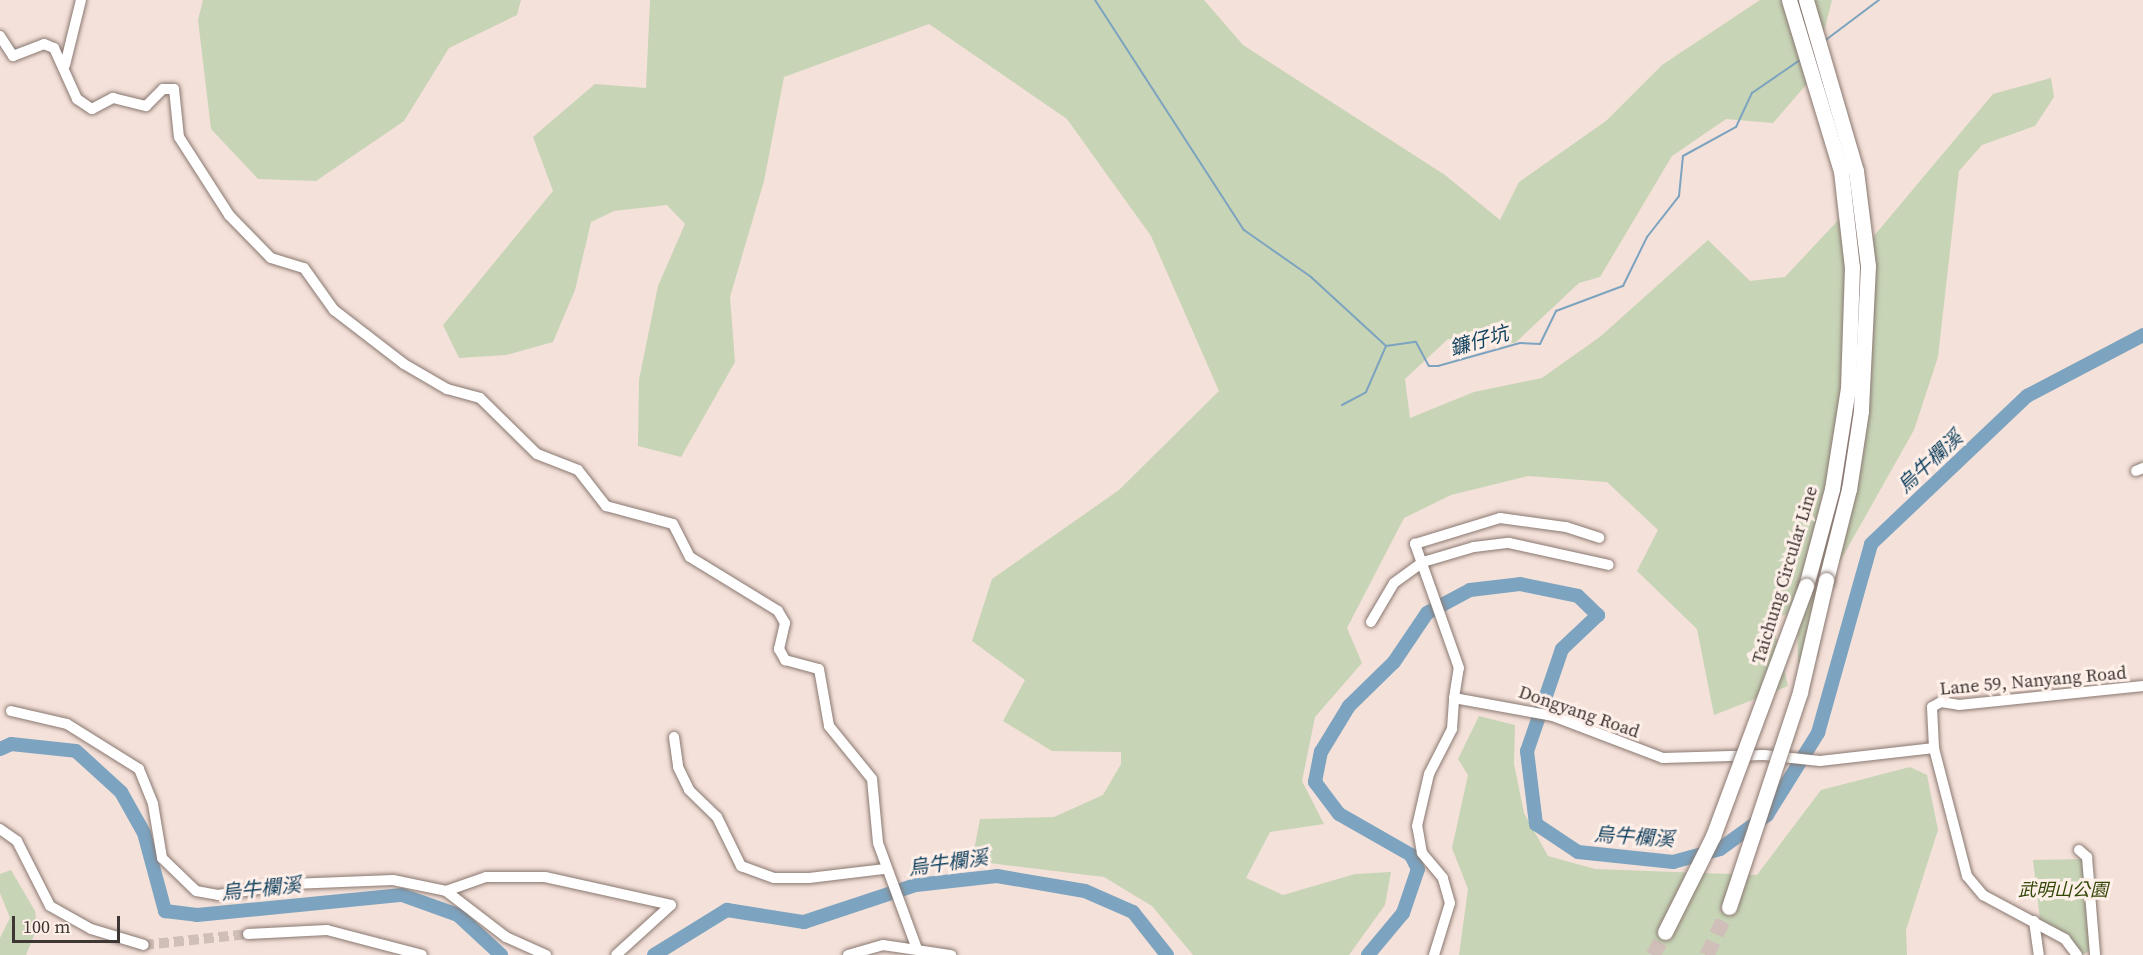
<!DOCTYPE html>
<html>
<head>
<meta charset="utf-8">
<style>
	body { margin:0 }
	#map { position:relative; width:2143px; height:955px; overflow:hidden; background:#f4e1d9; font-family:"Source Serif 4","Noto Sans TC",serif }
	div>[style] { position:absolute }
	.green>* { inset:0; background:#c7d4b6 }
	.stream>* { height:2px; margin:-1px; padding:0 1px; transform-origin:1px; border-radius:1px; background:#7ca3bf }
	.river>* { height:14px; margin:-7px; padding:0 7px; transform-origin:7px; border-radius:7px; background:#7ca3bf }
	.minor-tunnel>* { height:10px; margin-top:-5px; transform-origin:0; background:repeating-linear-gradient(90deg,#cfbfb8 0 10px,transparent 0 15px) }
	.highway-tunnel>* { height:15px; margin-top:-7.5px; transform-origin:0; background:repeating-linear-gradient(90deg,#cfbfb8 0 15px,transparent 0 23px) }
	.roads { filter:drop-shadow(0 0 2px #897871) drop-shadow(0 0 2px #897871) }
	.minor>* { height:10px; margin:-5px; padding:0 5px; transform-origin:5px; border-radius:5px; background:#fff }
	.highway>* { height:15px; margin:-7.5px; padding:0 7.5px; transform-origin:7.5px; border-radius:7.5px; background:#fff }
	.bridges { filter:drop-shadow(0 0 2px #897871) drop-shadow(0 0 2px #897871) }
	.highway-bridge>* { height:15px; margin:-7.5px; padding:0 7.5px; transform-origin:7.5px; border-radius:7.5px; background:#fff }
	span { translate:-50% -50%; white-space:nowrap; text-align:center; line-height:1.15; -webkit-text-stroke:6px #feefe9; paint-order:stroke }
	.street-label { font-size:18px; color:#3d3633 }
	.park-label { font-size:18px; color:#334706; font-style:italic }
	.water-label { font-size:20px; color:#124360; font-style:italic }
	.scale { position:absolute; left:12px; top:916px; width:108px; height:27px; box-sizing:border-box; border:3px solid #3d3633; border-top:0; padding-left:8px; font-size:18px; line-height:21px; white-space:nowrap; color:#3d3633; -webkit-text-stroke:4px #feefe9; paint-order:stroke }
</style>
</head>
<body>
<div id="map">
	<div class="green">
		<div style="clip-path:polygon(203px 0,521px 0,517px 15px,449px 48px,404px 121px,316px 181px,258px 179px,211px 129px,198px 20px)"></div>
		<div style="clip-path:polygon(650px 0,1204px 0,1243px 45px,1445px 175px,1500px 220px,1519px 182px,1606px 121px,1662px 65px,1760px 0,1832px 0,1812px 78px,1773px 123px,1726px 119px,1672px 156px,1600px 277px,1579px 283px,1515px 343px,1448px 339px,1405px 379px,1410px 418px,1474px 392px,1542px 378px,1601px 336px,1708px 240px,1750px 281px,1785px 277px,1844px 214px,1868px 243px,1993px 94px,2051px 78px,2054px 97px,2035px 126px,1982px 145px,1959px 171px,1938px 357px,1914px 430px,1830px 579px,1818px 657px,1798px 664px,1797px 611px,1772px 619px,1788px 686px,1714px 715px,1697px 629px,1637px 571px,1658px 530px,1607px 482px,1528px 476px,1451px 495px,1404px 518px,1347px 628px,1362px 663px,1315px 717px,1302px 781px,1324px 824px,1270px 832px,1246px 878px,1283px 895px,1355px 874px,1391px 872px,1385px 905px,1349px 955px,1193px 955px,1152px 906px,1104px 877px,972px 861px,980px 819px,1054px 817px,1103px 795px,1121px 764px,1121px 752px,1052px 751px,1003px 721px,1025px 680px,972px 641px,992px 579px,1119px 490px,1219px 391px,1151px 236px,1067px 119px,929px 24px,784px 77px,764px 181px,730px 297px,735px 362px,681px 457px,638px 446px,639px 380px,658px 286px,685px 224px,667px 205px,614px 211px,591px 222px,575px 290px,553px 342px,506px 355px,459px 358px,443px 325px,553px 191px,533px 137px,595px 84px,646px 88px)"></div>
		<div style="clip-path:polygon(1479px 716px,1515px 725px,1514px 764px,1524px 813px,1548px 856px,1595px 869px,1757px 875px,1821px 790px,1910px 767px,1927px 775px,1938px 830px,1906px 930px,1907px 955px,1459px 955px,1468px 889px,1452px 848px,1468px 775px,1458px 759px)"></div>
		<div style="clip-path:polygon(2086px 859px,2095px 950px,2082px 954px,2040px 919px,2033px 860px)"></div>
		<div style="clip-path:polygon(11px 870px,35px 911px,37px 928px,26px 955px,0 955px,0 938px,10px 918px,0 893px,0 874px)"></div>
	</div>
	<div class="stream">
		<div style="left:1095px;top:0;width:274px;rotate:57.1deg"></div>
		<div style="left:1244px;top:230px;width:82px;rotate:35deg"></div>
		<div style="left:1311px;top:277px;width:102px;rotate:42.6deg"></div>
		<div style="left:1823px;top:42px;width:70px;rotate:-36.9deg"></div>
		<div style="left:1386px;top:346px;width:30px;rotate:-8deg"></div>
		<div style="left:1416px;top:342px;width:27px;rotate:62deg"></div>
		<div style="left:1429px;top:366px;width:9px"></div>
		<div style="left:1438px;top:366px;width:85px;rotate:-15.7deg"></div>
		<div style="left:1520px;top:343px;width:20px;rotate:3deg"></div>
		<div style="left:1540px;top:344px;width:37px;rotate:-64deg"></div>
		<div style="left:1556px;top:311px;width:72px;rotate:-20.5deg"></div>
		<div style="left:1623px;top:286px;width:55px;rotate:-63.9deg"></div>
		<div style="left:1647px;top:237px;width:52px;rotate:-52deg"></div>
		<div style="left:1679px;top:196px;width:40px;rotate:-84.3deg"></div>
		<div style="left:1683px;top:156px;width:60px;rotate:-28.7deg"></div>
		<div style="left:1736px;top:127px;width:38px;rotate:-65deg"></div>
		<div style="left:1752px;top:93px;width:58px;rotate:-34.5deg"></div>
		<div style="left:1342px;top:405px;width:27px;rotate:-28deg"></div>
		<div style="left:1366px;top:392px;width:50px;rotate:-66.5deg"></div>
	</div>
	<div class="river">
		<div style="left:0;top:749px;width:12px;rotate:-24deg"></div>
		<div style="left:11px;top:744px;width:65px;rotate:6.1deg"></div>
		<div style="left:76px;top:751px;width:61px;rotate:42.3deg"></div>
		<div style="left:121px;top:792px;width:47px;rotate:60.7deg"></div>
		<div style="left:144px;top:833px;width:81px;rotate:74.9deg"></div>
		<div style="left:165px;top:911px;width:32px;rotate:7deg"></div>
		<div style="left:197px;top:915px;width:206px;rotate:-5.6deg"></div>
		<div style="left:402px;top:895px;width:59px;rotate:19.7deg"></div>
		<div style="left:458px;top:915px;width:59px;rotate:42.9deg"></div>
		<div style="left:654px;top:955px;width:86px;rotate:-31.7deg"></div>
		<div style="left:727px;top:910px;width:78px;rotate:8.9deg"></div>
		<div style="left:804px;top:922px;width:118px;rotate:-18.3deg"></div>
		<div style="left:916px;top:885px;width:81px;rotate:-6.3deg"></div>
		<div style="left:997px;top:876px;width:89px;rotate:9.7deg"></div>
		<div style="left:1085px;top:891px;width:52px;rotate:23.6deg"></div>
		<div style="left:1133px;top:912px;width:55px;rotate:51.7deg"></div>
		<div style="left:1368px;top:955px;width:55px;rotate:-50.2deg"></div>
		<div style="left:1403px;top:913px;width:46px;rotate:-71.2deg"></div>
		<div style="left:1418px;top:869px;width:16px;rotate:-117deg"></div>
		<div style="left:1411px;top:855px;width:83px;rotate:-150.3deg"></div>
		<div style="left:1339px;top:814px;width:40px;rotate:-127deg"></div>
		<div style="left:1315px;top:782px;width:31px;rotate:-79deg"></div>
		<div style="left:1321px;top:752px;width:54px;rotate:-58.7deg"></div>
		<div style="left:1349px;top:706px;width:63px;rotate:-44.4deg"></div>
		<div style="left:1394px;top:662px;width:59px;rotate:-56deg"></div>
		<div style="left:1427px;top:613px;width:49px;rotate:-28.1deg"></div>
		<div style="left:1470px;top:590px;width:50px;rotate:-6.8deg"></div>
		<div style="left:1520px;top:584px;width:59px;rotate:11.7deg"></div>
		<div style="left:1578px;top:596px;width:28px;rotate:44deg"></div>
		<div style="left:1598px;top:615px;width:50px;rotate:136.6deg"></div>
		<div style="left:1562px;top:649px;width:108px;rotate:108.9deg"></div>
		<div style="left:1527px;top:751px;width:74px;rotate:83deg"></div>
		<div style="left:1536px;top:824px;width:50px;rotate:33.7deg"></div>
		<div style="left:1578px;top:852px;width:96px;rotate:6deg"></div>
		<div style="left:1673px;top:862px;width:49px;rotate:-15.5deg"></div>
		<div style="left:1720px;top:849px;width:58px;rotate:-35.9deg"></div>
		<div style="left:1767px;top:815px;width:97px;rotate:-58.1deg"></div>
		<div style="left:1818px;top:733px;width:196px;rotate:-74.3deg"></div>
		<div style="left:1871px;top:544px;width:215px;rotate:-43.5deg"></div>
		<div style="left:2027px;top:396px;width:131px;rotate:-27.7deg"></div>
	</div>
	<div class="minor-tunnel">
		<div style="left:144px;top:945px;width:105px;rotate:-6deg"></div>
	</div>
	<div class="highway-tunnel">
		<div style="left:1653px;top:955px;width:26px;rotate:-62deg"></div>
		<div style="left:1707px;top:955px;width:53px;rotate:-65.4deg"></div>
	</div>
	<div class="roads">
		<div class="minor">
			<div style="left:0;top:36px;width:24px;rotate:57deg"></div>
			<div style="left:13px;top:56px;width:33px;rotate:-21deg"></div>
			<div style="left:44px;top:44px;width:11px;rotate:22deg"></div>
			<div style="left:54px;top:48px;width:56px;rotate:65.7deg"></div>
			<div style="left:77px;top:99px;width:18px;rotate:34deg"></div>
			<div style="left:92px;top:109px;width:24px;rotate:-28deg"></div>
			<div style="left:113px;top:98px;width:34px;rotate:14deg"></div>
			<div style="left:146px;top:106px;width:24px;rotate:-45deg"></div>
			<div style="left:163px;top:89px;width:11px"></div>
			<div style="left:174px;top:89px;width:48px;rotate:84.1deg"></div>
			<div style="left:179px;top:137px;width:93px;rotate:57.3deg"></div>
			<div style="left:229px;top:215px;width:60px;rotate:45.7deg"></div>
			<div style="left:271px;top:258px;width:34px;rotate:17deg"></div>
			<div style="left:304px;top:268px;width:52px;rotate:54.5deg"></div>
			<div style="left:334px;top:310px;width:88px;rotate:37.6deg"></div>
			<div style="left:404px;top:364px;width:50px;rotate:30.2deg"></div>
			<div style="left:447px;top:389px;width:34px;rotate:15deg"></div>
			<div style="left:480px;top:398px;width:80px;rotate:44.5deg"></div>
			<div style="left:537px;top:454px;width:44px;rotate:21.3deg"></div>
			<div style="left:578px;top:470px;width:46px;rotate:52.1deg"></div>
			<div style="left:606px;top:506px;width:69px;rotate:15deg"></div>
			<div style="left:673px;top:524px;width:37px;rotate:63deg"></div>
			<div style="left:690px;top:557px;width:103px;rotate:31.5deg"></div>
			<div style="left:778px;top:611px;width:14px;rotate:60deg"></div>
			<div style="left:785px;top:623px;width:27px;rotate:103deg"></div>
			<div style="left:779px;top:649px;width:13px;rotate:61deg"></div>
			<div style="left:785px;top:660px;width:35px;rotate:15deg"></div>
			<div style="left:819px;top:669px;width:58px;rotate:80deg"></div>
			<div style="left:829px;top:726px;width:68px;rotate:50.9deg"></div>
			<div style="left:872px;top:779px;width:64px;rotate:84.6deg"></div>
			<div style="left:878px;top:843px;width:113px;rotate:69.8deg"></div>
			<div style="left:65px;top:65px;width:67px;rotate:-76.2deg"></div>
			<div style="left:2136px;top:471px;width:8px;rotate:-23deg"></div>
			<div style="left:1371px;top:622px;width:45px;rotate:-59.5deg"></div>
			<div style="left:1394px;top:583px;width:36px;rotate:-36deg"></div>
			<div style="left:1423px;top:562px;width:53px;rotate:-16.4deg"></div>
			<div style="left:1474px;top:547px;width:35px;rotate:-7deg"></div>
			<div style="left:1509px;top:543px;width:102px;rotate:12.4deg"></div>
			<div style="left:1454px;top:698px;width:30px;rotate:-81deg"></div>
			<div style="left:1459px;top:668px;width:132px;rotate:-109.5deg"></div>
			<div style="left:1415px;top:544px;width:89px;rotate:-17deg"></div>
			<div style="left:1500px;top:518px;width:67px;rotate:7.8deg"></div>
			<div style="left:1566px;top:527px;width:35px;rotate:18deg"></div>
			<div style="left:11px;top:711px;width:57px;rotate:13.1deg"></div>
			<div style="left:67px;top:724px;width:85px;rotate:32deg"></div>
			<div style="left:139px;top:769px;width:38px;rotate:68deg"></div>
			<div style="left:153px;top:804px;width:55px;rotate:80.5deg"></div>
			<div style="left:162px;top:858px;width:47px;rotate:44.1deg"></div>
			<div style="left:196px;top:891px;width:22px;rotate:10deg"></div>
			<div style="left:218px;top:895px;width:74px;rotate:-8.6deg"></div>
			<div style="left:291px;top:884px;width:102px;rotate:-2.2deg"></div>
			<div style="left:393px;top:880px;width:54px;rotate:11.7deg"></div>
			<div style="left:446px;top:891px;width:76px;rotate:37.5deg"></div>
			<div style="left:506px;top:937px;width:44px;rotate:24.2deg"></div>
			<div style="left:674px;top:737px;width:30px;rotate:82deg"></div>
			<div style="left:678px;top:767px;width:25px;rotate:64deg"></div>
			<div style="left:689px;top:790px;width:39px;rotate:44deg"></div>
			<div style="left:717px;top:817px;width:55px;rotate:63.9deg"></div>
			<div style="left:741px;top:866px;width:35px;rotate:20deg"></div>
			<div style="left:774px;top:878px;width:35px"></div>
			<div style="left:809px;top:878px;width:77px;rotate:-6.8deg"></div>
			<div style="left:0;top:829px;width:21px;rotate:35deg"></div>
			<div style="left:17px;top:841px;width:73px;rotate:63.1deg"></div>
			<div style="left:50px;top:906px;width:47px;rotate:29.3deg"></div>
			<div style="left:91px;top:929px;width:55px;rotate:16.8deg"></div>
			<div style="left:2079px;top:850px;width:11px;rotate:41deg"></div>
			<div style="left:2087px;top:857px;width:98px;rotate:85.3deg"></div>
			<div style="left:446px;top:891px;width:42px;rotate:-19.3deg"></div>
			<div style="left:486px;top:877px;width:59px"></div>
			<div style="left:545px;top:877px;width:129px;rotate:12.5deg"></div>
			<div style="left:671px;top:905px;width:74px;rotate:137.7deg"></div>
			<div style="left:2034px;top:921px;width:34px;rotate:82deg"></div>
			<div style="left:248px;top:934px;width:79px;rotate:-2.9deg"></div>
			<div style="left:327px;top:930px;width:98px;rotate:14.7deg"></div>
			<div style="left:848px;top:955px;width:36px;rotate:-16deg"></div>
			<div style="left:883px;top:945px;width:69px;rotate:8.4deg"></div>
			<div style="left:1434px;top:955px;width:54px;rotate:-72.9deg"></div>
			<div style="left:1450px;top:903px;width:26px;rotate:-106deg"></div>
			<div style="left:1443px;top:878px;width:33px;rotate:-130deg"></div>
			<div style="left:1422px;top:853px;width:27px;rotate:-100deg"></div>
			<div style="left:1417px;top:826px;width:53px;rotate:-77deg"></div>
			<div style="left:1429px;top:774px;width:51px;rotate:-62.9deg"></div>
			<div style="left:1452px;top:729px;width:31px;rotate:-86deg"></div>
			<div style="left:1454px;top:698px;width:101px;rotate:10.3deg"></div>
			<div style="left:1553px;top:716px;width:118px;rotate:20.9deg"></div>
			<div style="left:1663px;top:758px;width:101px;rotate:-1.7deg"></div>
			<div style="left:1764px;top:755px;width:56px;rotate:6.1deg"></div>
			<div style="left:1820px;top:761px;width:115px;rotate:-6.5deg"></div>
			<div style="left:2077px;top:955px;width:20px;rotate:-127deg"></div>
			<div style="left:2065px;top:939px;width:93px;rotate:-151.8deg"></div>
			<div style="left:1983px;top:895px;width:25px;rotate:-130deg"></div>
			<div style="left:1967px;top:876px;width:132px;rotate:-104.5deg"></div>
			<div style="left:1934px;top:748px;width:41px;rotate:-92.8deg"></div>
			<div style="left:1932px;top:707px;width:10px;rotate:-29deg"></div>
			<div style="left:1941px;top:702px;width:18px;rotate:9deg"></div>
			<div style="left:1959px;top:705px;width:185px;rotate:-5.9deg"></div>
		</div>
		<div class="highway">
			<div style="left:1789px;top:0;width:179px;rotate:73.1deg"></div>
			<div style="left:1841px;top:171px;width:97px;rotate:83.5deg"></div>
			<div style="left:1852px;top:267px;width:121px;rotate:91.9deg"></div>
			<div style="left:1848px;top:388px;width:102px;rotate:99deg"></div>
			<div style="left:1832px;top:489px;width:100px;rotate:105deg"></div>
			<div style="left:1806px;top:0;width:178px;rotate:73.7deg"></div>
			<div style="left:1856px;top:171px;width:96px;rotate:82.8deg"></div>
			<div style="left:1868px;top:266px;width:145px;rotate:92.8deg"></div>
			<div style="left:1861px;top:411px;width:79px;rotate:98.7deg"></div>
			<div style="left:1849px;top:489px;width:94px;rotate:104.2deg"></div>
		</div>
	</div>
	<div class="bridges">
		<div class="highway-bridge">
			<div style="left:1729px;top:907px;width:226px;rotate:-71.7deg"></div>
			<div style="left:1800px;top:692px;width:115px;rotate:-76.9deg"></div>
			<div style="left:1665px;top:932px;width:107px;rotate:-63.4deg"></div>
			<div style="left:1713px;top:836px;width:267px;rotate:-69.6deg"></div>
		</div>
	</div>
	<div class="street-label">
		<span style="left:1785px;top:575px;rotate:-73deg">Taichung Circular Line</span>
		<span style="left:2033px;top:681px;rotate:-5deg">Lane 59, Nanyang Road</span>
		<span style="left:1579px;top:712px;rotate:19deg">Dongyang Road</span>
	</div>
	<div class="park-label">
		<span style="left:2063px;top:890px">武明山公園</span>
	</div>
	<div class="water-label">
		<span style="left:1479px;top:341px;rotate:-16deg">鐮仔坑</span>
		<span style="left:1930px;top:462px;rotate:-43deg">烏牛欄溪</span>
		<span style="left:1634px;top:837px;rotate:4deg">烏牛欄溪</span>
		<span style="left:948px;top:863px;rotate:-8deg">烏牛欄溪</span>
		<span style="left:261px;top:889px;rotate:-6deg">烏牛欄溪</span>
	</div>
	<div class="scale">100 m</div>
</div>
</body>
</html>
